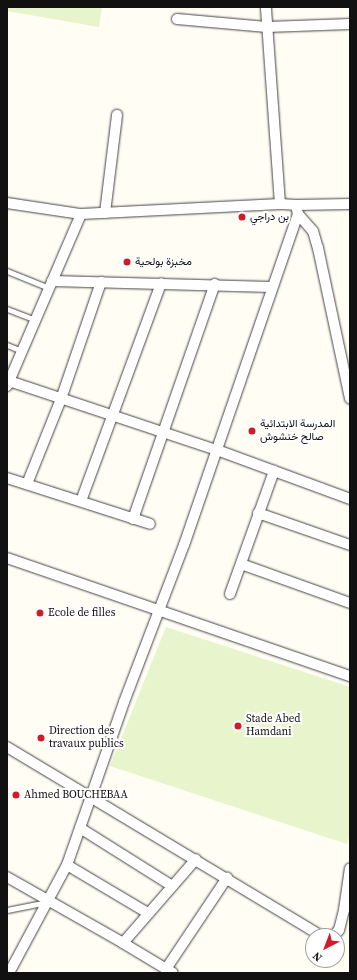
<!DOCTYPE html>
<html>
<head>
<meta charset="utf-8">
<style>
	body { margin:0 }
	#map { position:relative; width:357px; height:980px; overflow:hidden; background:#fffdf4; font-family:"Source Serif 4",Vazirmatn,serif }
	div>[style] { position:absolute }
	.pitch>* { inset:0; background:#e8f4cc }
	.roads { filter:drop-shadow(0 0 1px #444) drop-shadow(0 0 1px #444) }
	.service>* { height:5px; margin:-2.5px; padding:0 2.5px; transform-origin:2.5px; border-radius:2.5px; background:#fff }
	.minor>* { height:10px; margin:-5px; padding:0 5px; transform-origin:5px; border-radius:5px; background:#fff }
	.dots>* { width:11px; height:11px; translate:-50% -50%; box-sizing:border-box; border:2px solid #fff; border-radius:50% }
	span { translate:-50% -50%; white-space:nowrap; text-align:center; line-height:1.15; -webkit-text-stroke:4px #fff; paint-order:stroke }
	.poi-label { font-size:11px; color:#111 }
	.left { translate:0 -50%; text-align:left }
	.frame { position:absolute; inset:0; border:8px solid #111; pointer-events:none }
	.north { position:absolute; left:305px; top:928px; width:40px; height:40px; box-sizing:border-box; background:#fff; border:1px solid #a0a0a0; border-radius:50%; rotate:222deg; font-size:11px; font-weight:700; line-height:16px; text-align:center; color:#111 }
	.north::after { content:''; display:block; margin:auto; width:14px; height:18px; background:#cf1b2a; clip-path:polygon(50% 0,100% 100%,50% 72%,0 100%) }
</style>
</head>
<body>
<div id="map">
	<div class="pitch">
		<div style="clip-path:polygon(7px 7px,102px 7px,99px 27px,7px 11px)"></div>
		<div style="clip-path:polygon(166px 627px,350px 687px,350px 833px,347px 844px,110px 766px)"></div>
	</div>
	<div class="roads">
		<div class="service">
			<div style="left:7px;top:271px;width:45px;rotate:22deg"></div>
			<div style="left:7px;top:309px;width:30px;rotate:21deg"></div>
			<div style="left:7px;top:345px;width:16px;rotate:22deg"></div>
			<div style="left:7px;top:910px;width:41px;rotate:-11.3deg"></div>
		</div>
		<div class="minor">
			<div style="left:177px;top:19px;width:90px;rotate:5.1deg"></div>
			<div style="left:267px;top:27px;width:83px;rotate:-2.1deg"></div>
			<div style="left:7px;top:203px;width:75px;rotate:8.5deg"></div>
			<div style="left:81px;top:214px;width:199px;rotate:-2.9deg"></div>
			<div style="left:296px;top:205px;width:54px;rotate:-1.1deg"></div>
			<div style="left:105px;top:213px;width:99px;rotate:-83deg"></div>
			<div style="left:298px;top:214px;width:23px;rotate:49deg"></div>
			<div style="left:313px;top:231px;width:18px;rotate:74deg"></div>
			<div style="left:318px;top:248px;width:154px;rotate:78deg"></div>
			<div style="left:52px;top:281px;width:219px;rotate:1.6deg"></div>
			<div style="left:9px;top:381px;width:219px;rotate:18.4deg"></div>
			<div style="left:217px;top:450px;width:142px;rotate:20.2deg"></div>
			<div style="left:7px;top:386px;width:187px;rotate:-66.7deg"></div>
			<div style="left:7px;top:478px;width:150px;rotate:17.8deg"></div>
			<div style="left:27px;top:484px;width:92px;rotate:-68.2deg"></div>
			<div style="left:61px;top:399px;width:124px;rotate:-71.1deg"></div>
			<div style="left:81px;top:501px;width:232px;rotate:-69.8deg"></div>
			<div style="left:258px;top:513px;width:97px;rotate:19.2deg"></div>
			<div style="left:133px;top:519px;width:249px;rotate:-70.8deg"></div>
			<div style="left:7px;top:558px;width:363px;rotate:19deg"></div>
			<div style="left:241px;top:564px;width:116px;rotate:19.7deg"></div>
			<div style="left:230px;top:594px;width:131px;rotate:-70.3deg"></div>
			<div style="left:7px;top:747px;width:366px;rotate:31deg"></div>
			<div style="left:80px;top:828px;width:109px;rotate:32.2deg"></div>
			<div style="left:67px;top:865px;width:94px;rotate:30.7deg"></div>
			<div style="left:7px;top:877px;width:133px;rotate:29.6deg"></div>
			<div style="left:123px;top:943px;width:111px;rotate:-49deg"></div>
			<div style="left:333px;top:936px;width:8px;rotate:-45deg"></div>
			<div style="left:339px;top:930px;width:21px;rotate:-76deg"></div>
			<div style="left:344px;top:910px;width:42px;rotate:-81.9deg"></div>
			<div style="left:123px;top:943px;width:58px;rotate:31deg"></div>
			<div style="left:166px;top:969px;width:110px;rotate:-56.2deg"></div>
			<div style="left:9px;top:973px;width:123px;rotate:-61.8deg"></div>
			<div style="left:67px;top:865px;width:173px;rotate:-70.7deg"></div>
			<div style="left:124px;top:702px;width:168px;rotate:-69.1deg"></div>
			<div style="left:184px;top:545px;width:350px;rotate:-71deg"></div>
			<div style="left:298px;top:214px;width:9px;rotate:-103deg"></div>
			<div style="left:296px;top:205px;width:16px;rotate:-176deg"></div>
			<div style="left:280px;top:204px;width:197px;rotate:-94.1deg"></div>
		</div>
	</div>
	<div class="dots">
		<div style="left:242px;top:217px;background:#cf1b2a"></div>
		<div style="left:127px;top:262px;background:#cf1b2a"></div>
		<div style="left:252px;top:431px;background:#cf1b2a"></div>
		<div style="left:40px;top:613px;background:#cf1b2a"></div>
		<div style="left:238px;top:726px;background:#cf1b2a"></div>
		<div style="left:41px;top:738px;background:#cf1b2a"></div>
		<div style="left:16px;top:795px;background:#cf1b2a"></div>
	</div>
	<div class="poi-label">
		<span class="left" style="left:250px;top:217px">بن دراجي</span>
		<span class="left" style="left:135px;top:262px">مخبزة بولحية</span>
		<span class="left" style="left:260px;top:431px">المدرسة الابتدائية<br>صالح خنشوش</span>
		<span class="left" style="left:48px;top:613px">Ecole de filles</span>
		<span class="left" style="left:246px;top:726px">Stade Abed<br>Hamdani</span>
		<span class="left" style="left:49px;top:738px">Direction des<br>travaux publics</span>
		<span class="left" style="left:24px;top:795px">Ahmed BOUCHEBAA</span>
	</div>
	<div class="frame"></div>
	<div class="north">N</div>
</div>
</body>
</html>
